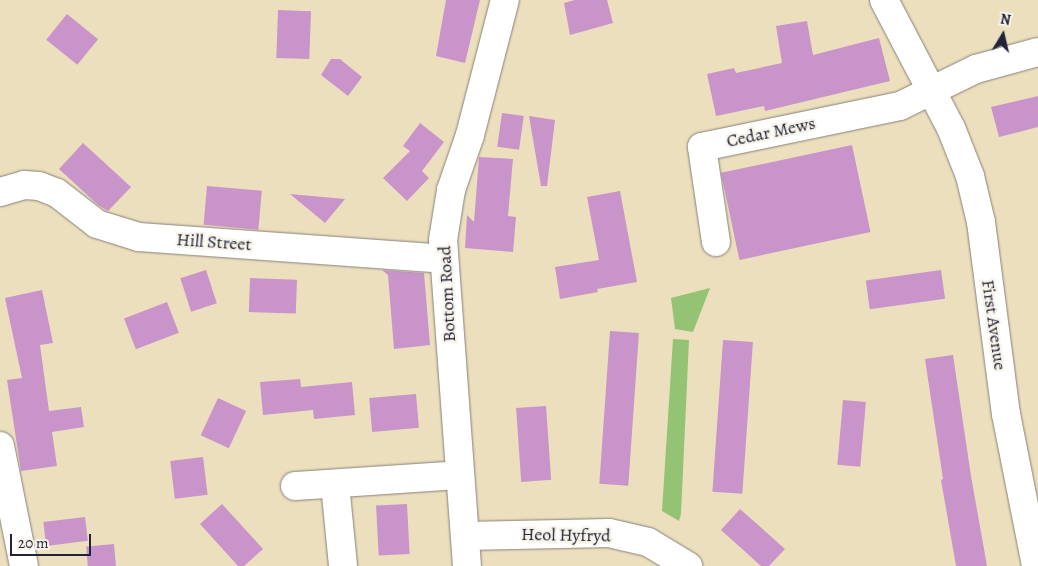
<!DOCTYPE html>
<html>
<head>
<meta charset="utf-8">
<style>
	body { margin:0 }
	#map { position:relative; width:1038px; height:566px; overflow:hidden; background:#ecdfbd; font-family:Alegreya,serif }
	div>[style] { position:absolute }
	.green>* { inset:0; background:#93c373 }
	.building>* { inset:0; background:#c994ca; transform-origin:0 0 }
	.roads { filter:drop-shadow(0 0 1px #87807c) drop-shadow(0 0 1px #87807c) }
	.minor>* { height:28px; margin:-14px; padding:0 14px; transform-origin:14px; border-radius:14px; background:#fff }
	.tertiary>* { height:28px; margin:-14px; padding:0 14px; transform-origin:14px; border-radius:14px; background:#fff }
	span { translate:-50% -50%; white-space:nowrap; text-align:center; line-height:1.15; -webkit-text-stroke:4.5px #f7f3e8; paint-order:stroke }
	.street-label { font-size:18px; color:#22223b }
	.north { position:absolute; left:978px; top:10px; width:50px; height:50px; -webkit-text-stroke:4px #f7f3e8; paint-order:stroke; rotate:9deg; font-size:14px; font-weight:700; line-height:20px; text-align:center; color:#22223b }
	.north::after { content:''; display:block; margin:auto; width:18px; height:22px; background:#22223b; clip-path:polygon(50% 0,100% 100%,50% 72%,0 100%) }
	.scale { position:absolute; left:10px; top:534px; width:81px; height:22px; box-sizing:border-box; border:2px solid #22223b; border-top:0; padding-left:6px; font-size:15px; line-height:18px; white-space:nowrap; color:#22223b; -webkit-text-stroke:4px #f7f3e8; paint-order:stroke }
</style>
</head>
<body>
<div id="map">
	<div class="green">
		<div style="clip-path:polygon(710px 288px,693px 332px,675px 329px,671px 298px)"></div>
		<div style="clip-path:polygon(673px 339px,689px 340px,681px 514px,679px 521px,662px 511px)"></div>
	</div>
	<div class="building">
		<div style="clip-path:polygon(446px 0,480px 0,465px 63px,436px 56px)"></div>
		<div style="clip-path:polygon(575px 0,607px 0,613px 23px,570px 35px,564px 3px)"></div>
		<div style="left:278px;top:10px;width:33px;height:48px;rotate:2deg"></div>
		<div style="left:67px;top:14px;width:40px;height:33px;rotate:39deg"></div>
		<div style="clip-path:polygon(807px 21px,813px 55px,879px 38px,890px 81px,765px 111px,764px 106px,716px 116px,707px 74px,734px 68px,736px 73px,782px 63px,776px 26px)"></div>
		<div style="clip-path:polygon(331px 59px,340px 59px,362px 77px,348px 96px,321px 75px)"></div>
		<div style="clip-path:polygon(1038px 96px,1038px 127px,999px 137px,991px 107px)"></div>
		<div style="left:502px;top:113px;width:22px;height:34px;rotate:8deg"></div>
		<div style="clip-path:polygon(529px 116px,555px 120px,547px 186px,541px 186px)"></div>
		<div style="clip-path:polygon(420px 123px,444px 142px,422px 171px,429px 178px,407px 201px,383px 178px,410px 151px,403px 146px)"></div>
		<div style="clip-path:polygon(83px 143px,131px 187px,108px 211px,98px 205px,59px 169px)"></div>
		<div style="left:852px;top:145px;width:89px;height:134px;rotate:78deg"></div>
		<div style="clip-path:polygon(479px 157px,513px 159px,508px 216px,516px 217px,513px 252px,465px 248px,467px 215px,474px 222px)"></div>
		<div style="left:207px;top:186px;width:55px;height:39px;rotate:5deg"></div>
		<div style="clip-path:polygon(620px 191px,637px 282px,597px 289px,598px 292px,560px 299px,555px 267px,599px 260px,587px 197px)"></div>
		<div style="clip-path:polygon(290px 194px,345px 199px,325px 223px)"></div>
		<div style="left:206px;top:270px;width:35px;height:27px;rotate:72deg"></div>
		<div style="clip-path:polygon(382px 270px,424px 273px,430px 345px,394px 349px,388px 275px)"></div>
		<div style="left:941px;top:270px;width:29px;height:76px;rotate:82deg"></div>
		<div style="left:250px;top:278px;width:47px;height:34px;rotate:2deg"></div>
		<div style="clip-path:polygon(42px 290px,53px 343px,40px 345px,49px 411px,81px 407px,84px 427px,52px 432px,57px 466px,21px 471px,7px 380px,22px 378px,5px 298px)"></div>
		<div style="left:167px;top:302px;width:33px;height:46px;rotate:69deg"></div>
		<div style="left:610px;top:331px;width:29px;height:153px;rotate:4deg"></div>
		<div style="left:723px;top:340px;width:30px;height:152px;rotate:4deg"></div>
		<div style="clip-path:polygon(953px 355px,971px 476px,987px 566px,956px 566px,941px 480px,943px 479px,925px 359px)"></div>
		<div style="clip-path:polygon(300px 379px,301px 387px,352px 382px,355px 415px,314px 419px,313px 410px,263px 415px,260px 382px)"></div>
		<div style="left:416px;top:394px;width:34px;height:47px;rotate:85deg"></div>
		<div style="left:218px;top:398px;width:31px;height:41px;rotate:25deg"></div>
		<div style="left:843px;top:400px;width:23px;height:65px;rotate:5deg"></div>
		<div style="left:546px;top:406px;width:74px;height:30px;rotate:86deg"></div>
		<div style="left:203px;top:457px;width:38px;height:33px;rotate:83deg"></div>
		<div style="clip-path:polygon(222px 504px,263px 549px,244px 566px,238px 566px,200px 524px)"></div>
		<div style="left:407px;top:504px;width:50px;height:31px;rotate:87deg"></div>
		<div style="clip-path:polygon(740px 509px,785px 549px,769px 566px,761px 566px,721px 530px)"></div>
		<div style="left:85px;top:517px;width:24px;height:42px;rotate:83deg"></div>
		<div style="left:114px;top:544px;width:22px;height:28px;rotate:85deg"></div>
	</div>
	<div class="roads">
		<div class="minor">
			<div style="left:884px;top:0;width:144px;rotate:62.4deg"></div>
			<div style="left:951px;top:128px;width:52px;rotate:68.4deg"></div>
			<div style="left:970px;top:176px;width:47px;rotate:76.6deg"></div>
			<div style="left:981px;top:222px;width:194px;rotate:82.6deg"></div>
			<div style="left:1006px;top:414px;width:155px;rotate:78.8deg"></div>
			<div style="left:0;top:192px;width:25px;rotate:-16deg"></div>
			<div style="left:24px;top:185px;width:15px;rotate:4deg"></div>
			<div style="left:39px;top:186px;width:19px;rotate:21deg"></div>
			<div style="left:57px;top:193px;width:51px;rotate:37.8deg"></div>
			<div style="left:97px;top:224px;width:44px;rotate:17.2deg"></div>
			<div style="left:139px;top:237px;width:305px;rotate:4.1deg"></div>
			<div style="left:716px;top:242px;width:96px;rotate:-98.4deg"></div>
			<div style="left:702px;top:147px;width:202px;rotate:-11.7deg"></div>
			<div style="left:900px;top:106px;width:85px;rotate:-26deg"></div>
			<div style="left:976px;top:69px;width:64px;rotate:-15.3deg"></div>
			<div style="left:335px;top:484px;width:82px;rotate:84.4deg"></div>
			<div style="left:295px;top:486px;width:165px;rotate:-3.8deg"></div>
			<div style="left:466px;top:536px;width:143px;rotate:-1.2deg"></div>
			<div style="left:609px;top:533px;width:40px;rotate:13deg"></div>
			<div style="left:648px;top:542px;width:47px;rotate:31deg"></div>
			<div style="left:467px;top:566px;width:327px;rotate:-94.2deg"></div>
			<div style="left:443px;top:240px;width:51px;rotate:-80.9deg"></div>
			<div style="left:451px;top:190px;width:58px;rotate:-70.9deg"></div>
			<div style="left:470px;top:135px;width:139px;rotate:-75.5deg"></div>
		</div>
		<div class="tertiary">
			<div style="left:0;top:446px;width:122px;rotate:78.7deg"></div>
		</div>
	</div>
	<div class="street-label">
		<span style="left:771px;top:132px;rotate:-12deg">Cedar Mews</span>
		<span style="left:214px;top:242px;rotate:4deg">Hill Street</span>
		<span style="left:447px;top:294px;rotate:-93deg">Bottom Road</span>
		<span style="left:994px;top:325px;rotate:82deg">First Avenue</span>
		<span style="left:566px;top:535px;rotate:1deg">Heol Hyfryd</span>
	</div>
	<div class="north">N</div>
	<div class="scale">20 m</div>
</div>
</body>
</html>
